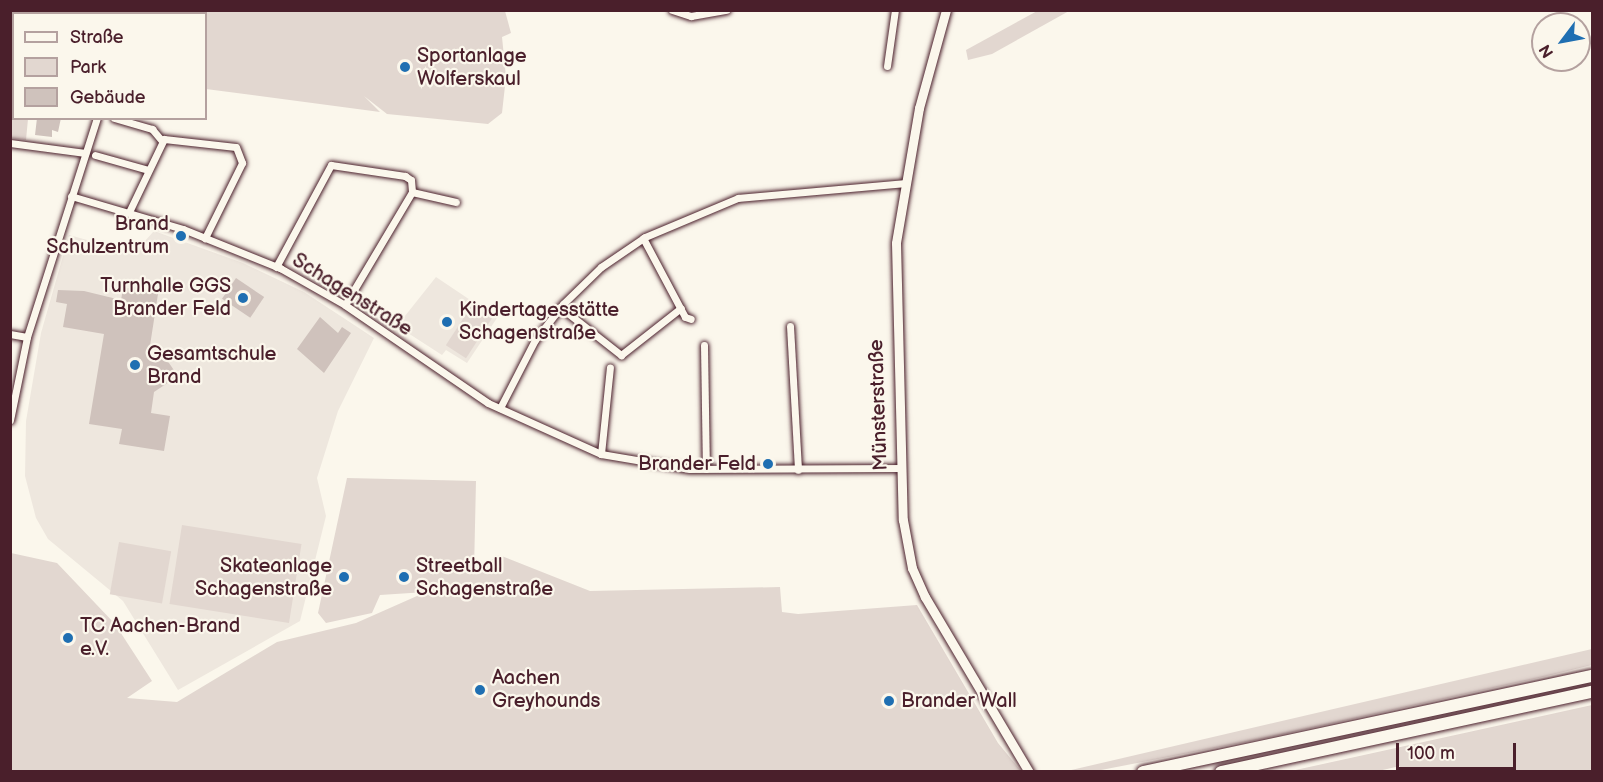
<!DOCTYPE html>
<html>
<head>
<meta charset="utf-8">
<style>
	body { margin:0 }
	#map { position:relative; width:1603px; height:782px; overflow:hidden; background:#fbf7ec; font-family:"Balsamiq Sans",sans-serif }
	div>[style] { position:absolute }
	.built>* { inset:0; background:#eee7de }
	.green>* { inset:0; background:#e2d7d0; transform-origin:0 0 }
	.building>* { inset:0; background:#cfc2bc; transform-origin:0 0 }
	.roads { filter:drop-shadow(0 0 2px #4a1f2b) drop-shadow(0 0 2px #4a1f2b) }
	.street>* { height:7px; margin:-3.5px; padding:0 3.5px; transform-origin:3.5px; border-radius:3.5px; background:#fbf7ec }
	.secondary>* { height:9px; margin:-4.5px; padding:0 4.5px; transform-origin:4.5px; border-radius:4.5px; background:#fbf7ec }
	.highway>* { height:12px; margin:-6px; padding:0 6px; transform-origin:6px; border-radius:6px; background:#fbf7ec }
	.dots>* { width:16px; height:16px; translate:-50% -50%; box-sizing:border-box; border:3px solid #fbf7ec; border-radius:50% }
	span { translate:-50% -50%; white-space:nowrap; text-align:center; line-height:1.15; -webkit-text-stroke:4.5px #fbf7ec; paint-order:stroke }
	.poi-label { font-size:20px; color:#4a1f2b }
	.left { translate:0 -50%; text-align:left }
	.right { translate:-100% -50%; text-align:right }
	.street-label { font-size:20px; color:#4a1f2b }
	.frame { position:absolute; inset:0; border:12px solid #4a1f2b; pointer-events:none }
	.legend { position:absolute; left:12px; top:12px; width:195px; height:108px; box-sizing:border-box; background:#fbf7ec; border:2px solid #b4a19f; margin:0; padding:8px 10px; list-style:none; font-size:18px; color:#4a1f2b }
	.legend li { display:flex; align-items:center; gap:12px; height:30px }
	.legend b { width:30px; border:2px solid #b4a19f }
	.north { position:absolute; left:1531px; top:12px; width:60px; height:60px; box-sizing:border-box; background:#fbf7ec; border:2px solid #b4a19f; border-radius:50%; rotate:238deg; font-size:16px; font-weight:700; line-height:24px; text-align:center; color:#4a1f2b }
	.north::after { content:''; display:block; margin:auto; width:21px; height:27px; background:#1f6fb2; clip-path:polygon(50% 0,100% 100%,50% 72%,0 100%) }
	.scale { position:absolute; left:1396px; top:743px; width:120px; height:27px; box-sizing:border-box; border:3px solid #4a1f2b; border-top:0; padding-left:8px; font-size:18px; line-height:21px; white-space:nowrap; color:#4a1f2b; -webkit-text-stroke:4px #fbf7ec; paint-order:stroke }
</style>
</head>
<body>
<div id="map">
	<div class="built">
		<div style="clip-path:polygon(154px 231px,243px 263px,304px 292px,374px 338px,338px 411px,317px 478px,326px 516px,300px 621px,178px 690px,123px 601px,48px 539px,36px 518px,25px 476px,26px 421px,41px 333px,69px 235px,134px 253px)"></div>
		<div style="clip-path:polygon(436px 277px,497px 318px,467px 363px,446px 350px,442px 355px,397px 326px)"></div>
	</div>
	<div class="green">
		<div style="clip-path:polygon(1039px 10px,1069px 11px,992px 54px,968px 60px,966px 50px)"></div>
		<div style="clip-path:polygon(146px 11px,505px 11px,511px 33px,502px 37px,506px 77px,502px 113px,488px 124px,387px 114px,364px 96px,380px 112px,206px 89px,206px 14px)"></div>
		<div style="clip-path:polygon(10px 54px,14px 118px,28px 119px,26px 140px,11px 138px)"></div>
		<div style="left:472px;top:305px;width:24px;height:48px;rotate:33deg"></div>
		<div style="clip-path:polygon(347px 478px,476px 481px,474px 571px,499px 555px,590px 591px,780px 587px,782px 612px,798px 614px,917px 605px,998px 743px,1021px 771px,11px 771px,11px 553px,57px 563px,115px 624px,152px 681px,127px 698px,177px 702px,277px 642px,356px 623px,426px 592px,380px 595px,372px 613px,326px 623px,318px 613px)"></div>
		<div style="left:182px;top:525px;width:121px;height:80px;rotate:9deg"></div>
		<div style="left:119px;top:542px;width:53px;height:53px;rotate:10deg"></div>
		<div style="clip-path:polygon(1592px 649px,1592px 665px,1543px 677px,1266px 738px,1096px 771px,1067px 771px)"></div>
		<div style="clip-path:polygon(1592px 705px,1592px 771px,1400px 772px,1400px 766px,1374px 772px,1291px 771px)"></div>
	</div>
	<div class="building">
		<div style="clip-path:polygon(37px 118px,61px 118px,58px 132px,52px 130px,52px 137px,35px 135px)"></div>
		<div style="left:236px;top:278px;width:34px;height:25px;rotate:34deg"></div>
		<div style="clip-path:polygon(134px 287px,158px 294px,149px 352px,162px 353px,178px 376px,154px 392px,151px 413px,170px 416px,164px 451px,119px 444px,122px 429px,89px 424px,104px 334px,63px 327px,67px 304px,56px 302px,58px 290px,84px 291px,121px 300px,123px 289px)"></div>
		<div style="clip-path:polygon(320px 317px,338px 333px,342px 327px,351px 333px,324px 373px,297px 349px)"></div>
	</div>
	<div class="roads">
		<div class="street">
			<div style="left:672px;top:10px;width:20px;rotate:18deg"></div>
			<div style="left:691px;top:16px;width:36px;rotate:-10deg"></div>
			<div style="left:132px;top:14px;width:4px;rotate:-76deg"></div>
			<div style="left:887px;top:66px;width:57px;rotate:-81.9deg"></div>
			<div style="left:114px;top:118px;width:40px;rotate:16deg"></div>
			<div style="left:152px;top:129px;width:16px;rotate:50deg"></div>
			<div style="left:10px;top:143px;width:76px;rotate:7.6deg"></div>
			<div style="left:95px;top:155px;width:55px;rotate:15.8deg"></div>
			<div style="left:412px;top:192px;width:45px;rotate:12.8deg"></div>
			<div style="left:71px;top:196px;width:117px;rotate:16.4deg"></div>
			<div style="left:183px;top:229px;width:105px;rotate:21.9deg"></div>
			<div style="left:280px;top:268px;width:75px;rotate:29.6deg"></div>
			<div style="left:345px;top:305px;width:173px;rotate:34.4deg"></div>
			<div style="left:488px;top:403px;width:124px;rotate:24.3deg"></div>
			<div style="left:601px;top:454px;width:90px;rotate:9.6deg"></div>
			<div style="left:690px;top:469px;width:209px;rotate:-0.3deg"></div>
			<div style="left:129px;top:212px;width:81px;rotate:-64.4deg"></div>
			<div style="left:164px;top:139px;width:72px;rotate:6.3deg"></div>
			<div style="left:236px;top:147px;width:17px;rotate:69deg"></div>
			<div style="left:242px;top:163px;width:84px;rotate:116.3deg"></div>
			<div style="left:643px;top:238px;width:89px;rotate:62deg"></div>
			<div style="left:685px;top:317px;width:6px;rotate:18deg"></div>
			<div style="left:276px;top:267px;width:116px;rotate:-61.7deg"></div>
			<div style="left:331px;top:165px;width:75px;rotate:8.5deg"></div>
			<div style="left:405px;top:176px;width:7px;rotate:34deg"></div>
			<div style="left:411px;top:180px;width:12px;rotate:85deg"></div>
			<div style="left:412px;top:192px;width:131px;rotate:120.7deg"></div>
			<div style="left:560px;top:307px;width:78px;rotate:38.2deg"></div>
			<div style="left:621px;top:355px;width:76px;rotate:-38.1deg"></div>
			<div style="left:790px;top:326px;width:144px;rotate:86.8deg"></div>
			<div style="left:10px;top:334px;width:17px;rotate:10deg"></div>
			<div style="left:704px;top:345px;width:124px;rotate:89.1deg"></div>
			<div style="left:500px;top:408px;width:76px;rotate:-62.8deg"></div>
			<div style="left:535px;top:340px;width:46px;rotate:-52.1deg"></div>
			<div style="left:563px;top:304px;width:53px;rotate:-44.2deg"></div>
			<div style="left:601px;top:267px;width:53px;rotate:-34.3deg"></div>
			<div style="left:645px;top:237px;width:101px;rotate:-22.8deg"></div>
			<div style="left:738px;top:198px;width:168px;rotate:-5.1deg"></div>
			<div style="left:10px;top:420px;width:85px;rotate:-78.4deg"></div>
			<div style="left:27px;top:337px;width:230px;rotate:-72.3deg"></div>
			<div style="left:601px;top:454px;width:87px;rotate:-84.1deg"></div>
		</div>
		<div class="secondary">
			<div style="left:946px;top:10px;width:102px;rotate:105.4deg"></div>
			<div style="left:919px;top:108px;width:137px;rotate:99.7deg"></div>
			<div style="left:896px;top:243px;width:277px;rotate:88.6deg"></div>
			<div style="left:903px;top:520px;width:49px;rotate:79.4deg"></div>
			<div style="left:912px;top:568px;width:32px;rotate:66deg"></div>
			<div style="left:925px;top:597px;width:204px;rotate:59.3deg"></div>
		</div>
		<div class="highway">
			<div style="left:1143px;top:772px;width:459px;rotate:-12.1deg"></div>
			<div style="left:1221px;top:772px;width:380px;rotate:-12.2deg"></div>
		</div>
	</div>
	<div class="dots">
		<div style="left:405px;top:67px;background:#1f6fb2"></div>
		<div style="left:181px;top:236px;background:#1f6fb2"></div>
		<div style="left:243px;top:298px;background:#1f6fb2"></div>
		<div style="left:447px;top:322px;background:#1f6fb2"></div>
		<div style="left:135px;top:365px;background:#1f6fb2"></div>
		<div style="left:768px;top:464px;background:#1f6fb2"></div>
		<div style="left:344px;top:577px;background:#1f6fb2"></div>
		<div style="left:404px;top:577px;background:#1f6fb2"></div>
		<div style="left:68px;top:638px;background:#1f6fb2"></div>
		<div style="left:480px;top:690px;background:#1f6fb2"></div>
		<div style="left:889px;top:701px;background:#1f6fb2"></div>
	</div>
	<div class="poi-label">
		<span class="left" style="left:417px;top:68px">Sportanlage<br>Wolferskaul</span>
		<span class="right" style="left:169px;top:236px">Brand<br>Schulzentrum</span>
		<span class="right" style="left:231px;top:298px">Turnhalle GGS<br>Brander Feld</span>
		<span class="left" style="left:459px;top:322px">Kindertagesstätte<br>Schagenstraße</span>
		<span class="left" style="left:147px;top:366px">Gesamtschule<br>Brand</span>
		<span class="right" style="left:756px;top:464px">Brander Feld</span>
		<span class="right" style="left:332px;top:578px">Skateanlage<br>Schagenstraße</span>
		<span class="left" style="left:416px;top:578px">Streetball<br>Schagenstraße</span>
		<span class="left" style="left:80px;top:638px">TC Aachen-Brand<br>e.V.</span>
		<span class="left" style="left:492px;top:690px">Aachen<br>Greyhounds</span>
		<span class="left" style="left:901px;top:701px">Brander Wall</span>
	</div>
	<div class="street-label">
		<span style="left:352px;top:295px;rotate:32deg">Schagenstraße</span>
		<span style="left:879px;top:405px;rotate:-92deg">Münsterstraße</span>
	</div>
	<div class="frame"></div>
	<ul class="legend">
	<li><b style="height:8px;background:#fbf7ec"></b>Straße</li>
	<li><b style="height:16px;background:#e2d7d0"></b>Park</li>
	<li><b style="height:16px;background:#cfc2bc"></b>Gebäude</li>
	</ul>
	<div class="north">N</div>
	<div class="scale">100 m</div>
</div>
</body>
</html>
